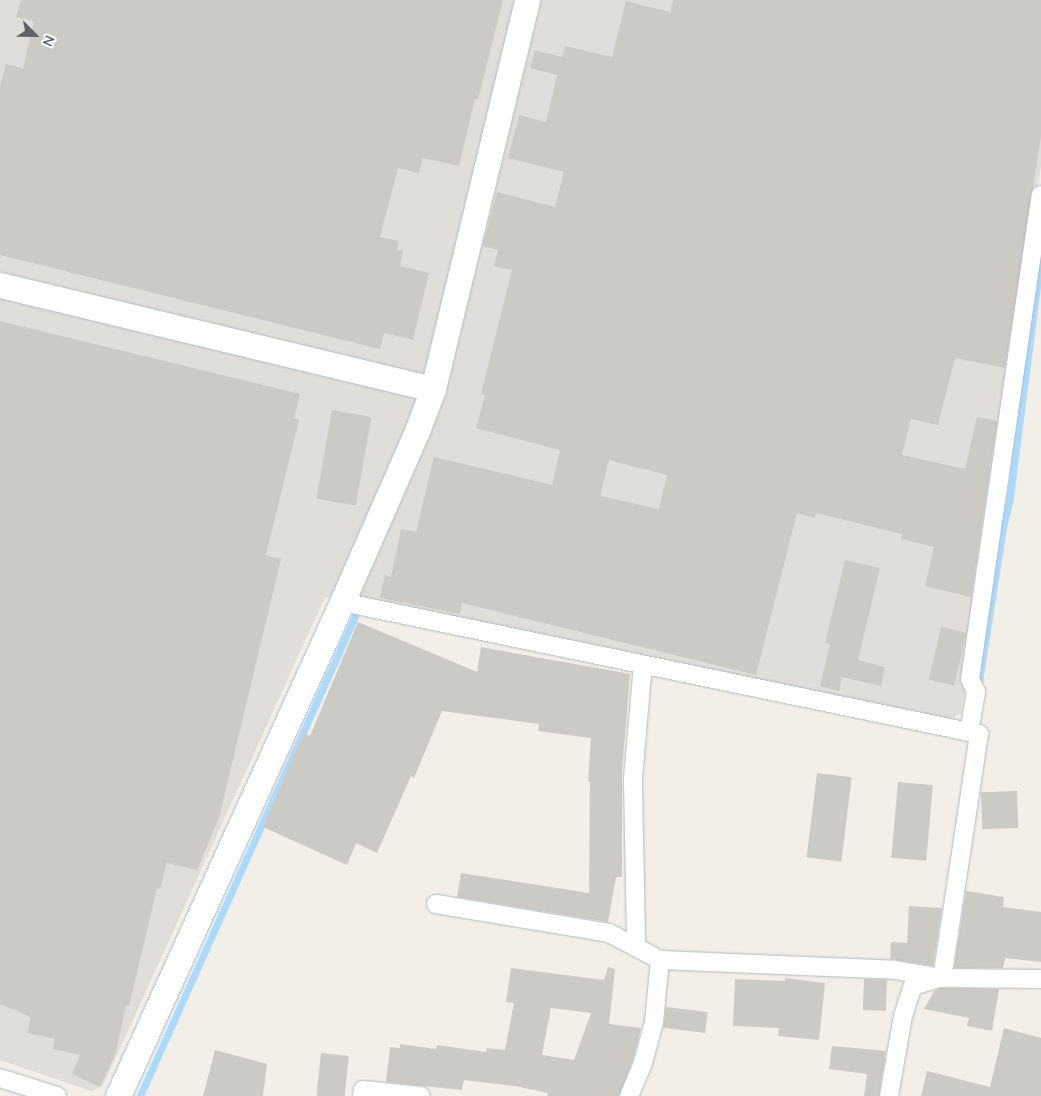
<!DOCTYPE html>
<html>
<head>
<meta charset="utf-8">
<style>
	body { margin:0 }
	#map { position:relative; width:1041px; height:1096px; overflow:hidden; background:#f1efe8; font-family:Quicksand,sans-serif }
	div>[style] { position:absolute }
	.industrial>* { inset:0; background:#e0deda }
	.stream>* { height:7px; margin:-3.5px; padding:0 3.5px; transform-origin:3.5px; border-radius:3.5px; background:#aadaff }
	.building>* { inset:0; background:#cccac5; transform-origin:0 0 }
	.roads { filter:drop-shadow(0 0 1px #b5b8bc) drop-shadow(0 0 1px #b5b8bc) }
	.street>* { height:18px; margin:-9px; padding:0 9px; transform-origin:9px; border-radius:9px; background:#fff }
	.secondary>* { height:25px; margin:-12.5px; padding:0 12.5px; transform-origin:12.5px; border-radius:12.5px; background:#fff }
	span { translate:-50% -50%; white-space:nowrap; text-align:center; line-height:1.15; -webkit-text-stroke:4px #fff; paint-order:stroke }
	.north { position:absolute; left:10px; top:10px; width:50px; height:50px; -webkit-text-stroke:4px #fff; paint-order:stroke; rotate:113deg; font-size:14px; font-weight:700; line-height:20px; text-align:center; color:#5f6368 }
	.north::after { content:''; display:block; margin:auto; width:18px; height:22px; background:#5f6368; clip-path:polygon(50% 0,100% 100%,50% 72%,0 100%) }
</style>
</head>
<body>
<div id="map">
	<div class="industrial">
		<div style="clip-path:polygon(0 0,1041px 0,1041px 166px,961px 713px,949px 721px,325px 597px,103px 1086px,91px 1091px,0 1060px)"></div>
	</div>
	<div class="stream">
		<div style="left:979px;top:681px;width:155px;rotate:-81.1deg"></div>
		<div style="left:1003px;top:528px;width:32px;rotate:-77deg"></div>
		<div style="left:1010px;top:497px;width:243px;rotate:-82.7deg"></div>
		<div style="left:140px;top:1096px;width:533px;rotate:-65.84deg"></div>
		<div style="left:358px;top:610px;width:4px;rotate:14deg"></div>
	</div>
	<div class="building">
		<div style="clip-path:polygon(21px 0,503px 0,478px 100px,475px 99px,459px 166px,423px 158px,419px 173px,398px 168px,380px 237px,399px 241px,397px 250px,403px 251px,400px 266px,429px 273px,413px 340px,384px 333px,380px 349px,0 255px,0 86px,6px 64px,23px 68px,34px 21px,16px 17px)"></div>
		<div style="clip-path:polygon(evenodd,673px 0,1041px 0,1041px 137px,1005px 368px,955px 358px,938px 425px,911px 419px,902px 455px,965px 469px,977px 417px,997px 421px,971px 597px,925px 586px,934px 547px,901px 539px,902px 534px,816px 513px,815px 518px,797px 513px,756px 675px,462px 603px,460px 614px,380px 598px,385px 575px,391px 577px,401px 529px,416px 532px,434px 457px,552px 485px,560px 450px,476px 428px,485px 395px,481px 394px,512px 270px,494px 266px,498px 250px,483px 246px,497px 192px,555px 207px,564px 172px,508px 158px,519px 115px,546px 122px,557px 75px,530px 68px,535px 50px,562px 57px,565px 46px,612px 57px,626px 1px,670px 12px,673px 0,609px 460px,667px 475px,659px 509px,600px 496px,609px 460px)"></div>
		<div style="clip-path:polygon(0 321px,300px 394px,294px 419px,299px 420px,266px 555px,281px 559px,219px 818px,197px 870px,167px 863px,160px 889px,157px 888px,129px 1006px,126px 1006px,115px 1055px,100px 1087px,72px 1074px,80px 1055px,53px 1049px,55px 1039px,27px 1033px,31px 1017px,0 1004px)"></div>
		<div style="left:332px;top:410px;width:40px;height:90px;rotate:10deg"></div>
		<div style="clip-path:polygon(845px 560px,880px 568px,858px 660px,885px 667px,881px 686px,842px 677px,839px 691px,820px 686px,830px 644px,825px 643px)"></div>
		<div style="clip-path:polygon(358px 622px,477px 672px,481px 647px,630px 674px,622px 771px,622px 877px,616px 877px,608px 922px,457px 897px,461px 873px,589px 893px,590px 782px,588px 781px,591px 738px,538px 731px,539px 724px,442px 711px,414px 778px,411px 776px,377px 853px,356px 843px,347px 865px,263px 827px,304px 733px,310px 736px)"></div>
		<div style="left:941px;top:627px;width:26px;height:54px;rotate:13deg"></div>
		<div style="left:817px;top:773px;width:35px;height:85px;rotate:7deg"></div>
		<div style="left:898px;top:782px;width:35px;height:76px;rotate:5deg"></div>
		<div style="left:1017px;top:791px;width:37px;height:36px;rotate:88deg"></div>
		<div style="clip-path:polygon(966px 891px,1004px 897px,1003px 907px,1041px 912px,1041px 962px,1005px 958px,1003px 968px,954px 968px)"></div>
		<div style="clip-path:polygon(909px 906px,942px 908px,933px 966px,890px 959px,891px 942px,907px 943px)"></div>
		<div style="clip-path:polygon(evenodd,608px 967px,615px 969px,609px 1024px,641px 1028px,633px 1060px,619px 1096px,547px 1096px,548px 1093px,515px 1086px,464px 1080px,462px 1090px,386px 1082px,390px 1047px,400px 1048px,400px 1044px,436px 1049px,437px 1045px,486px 1052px,487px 1048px,505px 1050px,514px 1003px,506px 1002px,511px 968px,604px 980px,608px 967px,551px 1008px,591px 1013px,574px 1060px,542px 1055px,551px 1008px)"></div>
		<div style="clip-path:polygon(785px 978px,825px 983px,819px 1040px,778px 1036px,779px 1028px,733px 1026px,735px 979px,785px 981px)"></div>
		<div style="left:864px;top:979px;width:23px;height:31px;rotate:2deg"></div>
		<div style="clip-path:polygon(940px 988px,999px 989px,992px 1031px,967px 1026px,969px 1018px,924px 1009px,934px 991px)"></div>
		<div style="left:666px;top:1007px;width:42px;height:21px;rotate:7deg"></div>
		<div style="clip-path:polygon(1004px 1028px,1041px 1038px,1041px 1096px,921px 1096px,927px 1071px,990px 1087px)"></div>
		<div style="clip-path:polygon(832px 1046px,886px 1051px,879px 1096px,864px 1096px,867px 1074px,829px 1069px)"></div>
		<div style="clip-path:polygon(215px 1050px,267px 1064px,263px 1096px,203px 1096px)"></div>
		<div style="left:321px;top:1053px;width:28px;height:43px;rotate:6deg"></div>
	</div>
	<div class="roads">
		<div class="street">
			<div style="left:342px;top:602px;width:651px;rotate:11.71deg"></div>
			<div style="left:979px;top:734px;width:247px;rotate:98.6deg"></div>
			<div style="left:969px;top:732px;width:41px;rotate:-80.1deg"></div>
			<div style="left:976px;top:692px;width:14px;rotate:-115deg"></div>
			<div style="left:970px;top:679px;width:489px;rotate:-81.7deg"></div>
			<div style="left:436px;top:904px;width:175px;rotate:9.5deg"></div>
			<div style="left:609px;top:933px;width:58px;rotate:27.9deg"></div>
			<div style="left:660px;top:960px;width:235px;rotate:2.4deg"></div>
			<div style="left:895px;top:970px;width:48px;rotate:9.7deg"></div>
			<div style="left:942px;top:978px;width:99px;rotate:0.6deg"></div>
			<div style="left:633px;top:945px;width:8px;rotate:-67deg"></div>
			<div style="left:636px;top:938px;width:160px;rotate:-91.1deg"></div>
			<div style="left:633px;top:778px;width:114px;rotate:-85deg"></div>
			<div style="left:0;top:1078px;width:60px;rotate:17.5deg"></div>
			<div style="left:362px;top:1096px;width:6px;rotate:-81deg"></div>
			<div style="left:363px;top:1090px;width:58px;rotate:5.9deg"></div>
			<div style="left:629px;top:1096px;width:36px;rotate:-67deg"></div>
			<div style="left:643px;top:1063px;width:42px;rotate:-75deg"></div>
			<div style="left:654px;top:1022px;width:62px;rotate:-84.5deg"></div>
			<div style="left:889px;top:1096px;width:81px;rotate:-80.1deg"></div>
			<div style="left:903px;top:1016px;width:32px;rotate:-72deg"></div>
			<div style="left:913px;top:986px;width:24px;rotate:-17deg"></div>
		</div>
		<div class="secondary">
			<div style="left:0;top:285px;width:445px;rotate:13.5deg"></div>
			<div style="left:118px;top:1096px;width:542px;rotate:-65.61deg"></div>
			<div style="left:342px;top:602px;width:187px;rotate:-66.3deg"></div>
			<div style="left:417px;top:431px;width:45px;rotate:-69.1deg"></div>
			<div style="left:433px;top:389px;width:400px;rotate:-76.4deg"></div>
		</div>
	</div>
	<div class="north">N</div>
</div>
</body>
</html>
